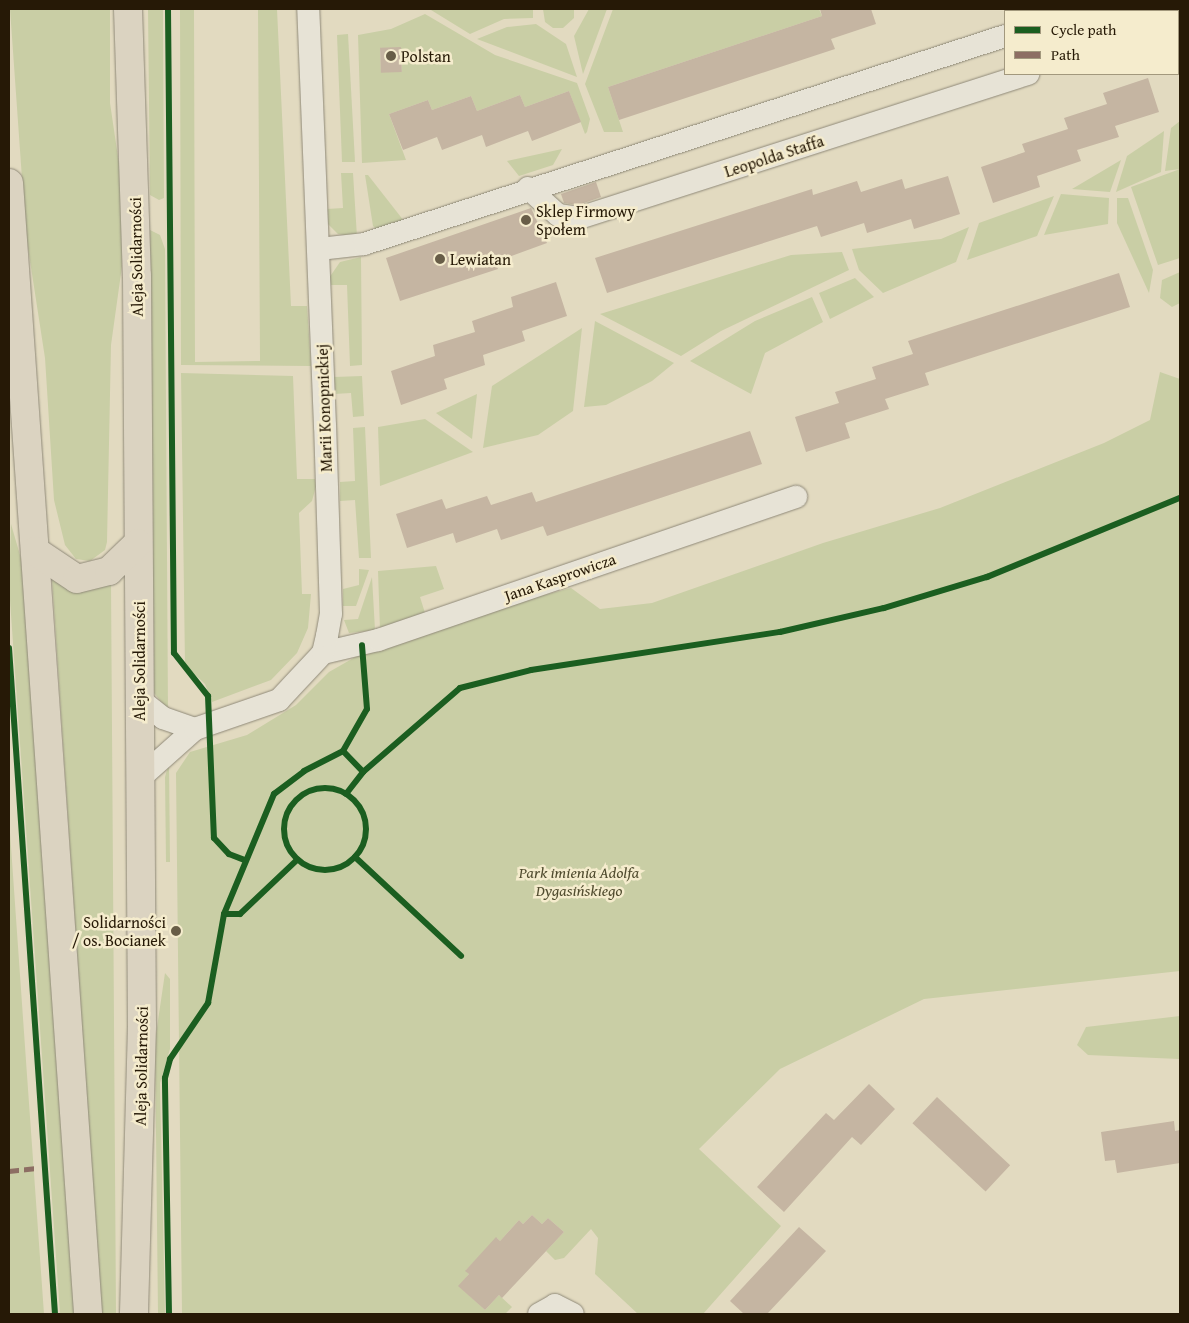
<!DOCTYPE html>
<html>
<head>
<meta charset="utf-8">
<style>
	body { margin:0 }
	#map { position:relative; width:1189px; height:1323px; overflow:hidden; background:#e2dac0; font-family:"Gentium Book Plus",serif }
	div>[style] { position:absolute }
	.green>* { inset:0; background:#c9cea5 }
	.building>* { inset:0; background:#c5b5a2; transform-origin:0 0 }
	.roads { filter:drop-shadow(0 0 1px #8f8978) drop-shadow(0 0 1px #8f8978) }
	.street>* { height:22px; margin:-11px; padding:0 11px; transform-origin:11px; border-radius:11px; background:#e7e3d6 }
	.primary>* { height:28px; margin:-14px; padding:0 14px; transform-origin:14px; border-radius:14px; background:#dbd3c1 }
	.quiet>* { height:5px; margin-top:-2.5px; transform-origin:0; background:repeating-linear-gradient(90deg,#8d6e63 0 10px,transparent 0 15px) }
	.cycleway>* { height:6px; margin:-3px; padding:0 3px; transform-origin:3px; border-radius:3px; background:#1b5e20 }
	.cycleway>.ring { margin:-3px; padding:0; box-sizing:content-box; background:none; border:6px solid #1b5e20; border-radius:50% }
	.dots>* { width:14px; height:14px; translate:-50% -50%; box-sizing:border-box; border:2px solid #f5eccd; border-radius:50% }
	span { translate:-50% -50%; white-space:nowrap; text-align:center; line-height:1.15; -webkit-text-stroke:5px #f5eccd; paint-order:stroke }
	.poi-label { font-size:16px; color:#261906 }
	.left { translate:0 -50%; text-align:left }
	.right { translate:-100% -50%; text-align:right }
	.street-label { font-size:16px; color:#261906 }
	.park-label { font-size:16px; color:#514c2f; font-style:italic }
	.frame { position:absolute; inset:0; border:10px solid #261906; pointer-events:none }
	.legend { position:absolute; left:1004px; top:10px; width:175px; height:65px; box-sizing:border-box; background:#f5eccd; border:1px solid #a2987d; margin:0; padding:6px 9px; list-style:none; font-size:15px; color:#261906 }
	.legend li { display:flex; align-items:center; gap:10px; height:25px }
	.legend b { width:25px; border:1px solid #a2987d }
</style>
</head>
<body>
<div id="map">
	<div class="green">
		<div style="clip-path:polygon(10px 9px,110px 9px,110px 103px,123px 191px,123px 259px,111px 345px,107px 542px,105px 550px,90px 561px,76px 559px,65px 545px,54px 500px,45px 358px,26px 235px)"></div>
		<div style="clip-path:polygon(148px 9px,163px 9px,163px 23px,164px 198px,159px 200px,150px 195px)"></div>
		<div style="clip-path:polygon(180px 9px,194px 9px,195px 362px,260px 361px,258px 9px,277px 9px,291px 306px,307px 306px,311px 366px,181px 365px)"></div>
		<div style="clip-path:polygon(533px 9px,533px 18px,504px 19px,470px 34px,431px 10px)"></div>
		<div style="clip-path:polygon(543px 9px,574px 9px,574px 18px,563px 28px,553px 28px,545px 22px)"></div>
		<div style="clip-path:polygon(589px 9px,607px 9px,583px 74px,574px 36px)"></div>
		<div style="clip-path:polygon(613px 9px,819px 9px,822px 16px,608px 87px,623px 132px,604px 132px,585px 84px)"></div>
		<div style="clip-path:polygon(evenodd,425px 14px,495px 55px,577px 83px,590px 119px,587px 132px,585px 134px,569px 91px,525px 107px,520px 95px,477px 111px,471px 96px,432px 110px,428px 100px,389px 114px,406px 160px,362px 163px,358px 35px,391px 29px,425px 14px,380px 48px,401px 48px,402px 72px,381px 72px,380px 48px)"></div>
		<div style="clip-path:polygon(536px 24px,566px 44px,577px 77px,477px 39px,507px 27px)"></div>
		<div style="clip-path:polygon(348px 34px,355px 162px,342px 162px,337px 35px)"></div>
		<div style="clip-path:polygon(1180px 121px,1180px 258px,1158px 265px,1131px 187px,1180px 169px,1165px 171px,1171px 128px)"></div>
		<div style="clip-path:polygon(1164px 131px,1161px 172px,1116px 192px,1127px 156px)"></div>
		<div style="clip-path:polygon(562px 149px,553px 165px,519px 176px,507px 161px)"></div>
		<div style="clip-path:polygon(1121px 160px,1110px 192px,1072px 189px)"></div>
		<div style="clip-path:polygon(341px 173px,353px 173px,357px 237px,338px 234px,328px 224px,327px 209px,343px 208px)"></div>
		<div style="clip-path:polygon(365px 175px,368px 175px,404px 221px,378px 231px,373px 226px)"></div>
		<div style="clip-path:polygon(1061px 194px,1109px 198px,1108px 224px,1044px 235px)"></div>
		<div style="clip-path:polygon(1054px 196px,1037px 236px,967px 260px,979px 223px)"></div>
		<div style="clip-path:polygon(1117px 198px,1128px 198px,1153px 270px,1149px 293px,1117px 223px)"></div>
		<div style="clip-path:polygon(969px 227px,956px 262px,883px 293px,859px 270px,852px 249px,941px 239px)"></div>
		<div style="clip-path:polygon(150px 230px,160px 235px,165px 249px,168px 710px,154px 693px)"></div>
		<div style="clip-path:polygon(842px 252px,849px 270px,721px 331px,681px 356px,600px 314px,791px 255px)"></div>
		<div style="clip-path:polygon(361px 257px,362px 365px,350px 366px,347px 285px,331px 285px,329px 278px,340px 262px)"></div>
		<div style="clip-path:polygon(1180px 272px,1180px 303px,1172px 307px,1160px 298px,1162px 280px)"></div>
		<div style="clip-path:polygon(855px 278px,874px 297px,830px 319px,819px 293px)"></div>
		<div style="clip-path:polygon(812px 297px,823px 322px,765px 353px,751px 394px,690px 361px,755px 321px)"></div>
		<div style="clip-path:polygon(595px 321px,674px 363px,652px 381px,606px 405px,584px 407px)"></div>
		<div style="clip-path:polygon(582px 328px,573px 411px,538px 435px,483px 448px,492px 386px)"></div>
		<div style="clip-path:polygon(1160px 372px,1180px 379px,1180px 971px,924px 999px,780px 1069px,699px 1149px,781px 1226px,703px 1314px,638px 1314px,595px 1274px,598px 1238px,591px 1229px,564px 1258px,555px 1260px,546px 1251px,564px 1232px,548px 1218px,542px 1224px,532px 1215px,523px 1224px,519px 1220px,500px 1241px,497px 1238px,466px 1270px,469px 1274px,459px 1286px,485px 1310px,499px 1295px,512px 1307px,505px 1314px,182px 1314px,176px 773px,190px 752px,247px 735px,296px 705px,329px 672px,357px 656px,533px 598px,571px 588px,600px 609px,652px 603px,823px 543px,940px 508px,1104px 443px,1150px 420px)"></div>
		<div style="clip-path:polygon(181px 373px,293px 376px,297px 479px,315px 479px,316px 486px,312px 501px,299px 513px,302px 594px,311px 594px,308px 628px,297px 653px,271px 680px,212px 702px,205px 684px,185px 665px)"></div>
		<div style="clip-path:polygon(362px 376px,364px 416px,353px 417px,351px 393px,334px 394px,334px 377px)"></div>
		<div style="clip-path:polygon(477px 394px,472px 439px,436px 413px)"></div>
		<div style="clip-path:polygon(425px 419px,473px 452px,380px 486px,378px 427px)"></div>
		<div style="clip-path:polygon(365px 427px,371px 558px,359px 558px,355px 500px,340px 501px,340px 482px,355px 481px,353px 428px)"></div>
		<div style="clip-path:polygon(11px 524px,22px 562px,76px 1314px,60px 1314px,9px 586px)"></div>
		<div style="clip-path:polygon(436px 566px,444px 589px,420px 597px,425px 613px,380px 629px,378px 571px)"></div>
		<div style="clip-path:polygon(359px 569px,369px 570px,356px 606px,343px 606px,343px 589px,359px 585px)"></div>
		<div style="clip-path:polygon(372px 577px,375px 630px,349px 633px,344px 620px,358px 619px)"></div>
		<div style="clip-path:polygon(52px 578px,80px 591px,111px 582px,116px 1314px,101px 1314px)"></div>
		<div style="clip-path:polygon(169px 763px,170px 862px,166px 862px,165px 777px)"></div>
		<div style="clip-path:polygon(9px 818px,27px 1075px,44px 1314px,9px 1314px)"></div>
		<div style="clip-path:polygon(165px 973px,170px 979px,170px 1049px,160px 1083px,165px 1314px,158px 1314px,155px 1041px)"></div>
		<div style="clip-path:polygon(1180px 1016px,1179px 1059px,1088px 1055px,1077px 1045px,1086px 1027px)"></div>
	</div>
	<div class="building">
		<div style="clip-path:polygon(820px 9px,871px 9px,876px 24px,831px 39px,835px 49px,619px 120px,608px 87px,822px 16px)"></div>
		<div style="left:401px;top:47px;width:25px;height:21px;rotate:88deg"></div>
		<div style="clip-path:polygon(1148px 78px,1159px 112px,1115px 126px,1119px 137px,1077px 150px,1081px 161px,1037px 176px,1040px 187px,993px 203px,981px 167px,1025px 152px,1022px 144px,1068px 129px,1064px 118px,1107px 104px,1103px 93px)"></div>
		<div style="clip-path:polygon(569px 91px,581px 122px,532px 141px,528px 131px,486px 147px,482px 135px,442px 150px,437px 137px,403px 150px,389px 114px,428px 100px,432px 110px,471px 96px,477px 111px,520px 95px,525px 107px)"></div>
		<div style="clip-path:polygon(948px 176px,960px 214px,914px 229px,911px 219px,867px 233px,864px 223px,821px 237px,817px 226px,607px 293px,595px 258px,812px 189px,813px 195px,857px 181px,861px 192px,902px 179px,905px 189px)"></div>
		<div style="clip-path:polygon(596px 182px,601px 197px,578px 205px,564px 203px,561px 194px)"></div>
		<div style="clip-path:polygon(531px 208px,547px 243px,495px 262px,498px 269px,400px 301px,386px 258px)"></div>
		<div style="clip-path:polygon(1119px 273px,1130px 307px,925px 373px,929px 385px,885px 399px,889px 409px,845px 423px,850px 438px,806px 452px,795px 417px,839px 403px,835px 392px,876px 379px,872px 367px,913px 354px,908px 341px)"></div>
		<div style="clip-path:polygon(556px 282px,567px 316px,522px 331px,525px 341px,483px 355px,485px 365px,444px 379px,447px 389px,401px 405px,391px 371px,435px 356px,433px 345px,475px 332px,472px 321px,513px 307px,511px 297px)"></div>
		<div style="clip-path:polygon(750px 431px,762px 464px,547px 536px,543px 526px,501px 540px,497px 529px,456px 543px,453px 533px,407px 548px,396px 514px,442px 499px,446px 509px,487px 496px,491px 505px,532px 492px,536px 502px)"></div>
		<div style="clip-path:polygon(869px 1084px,895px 1109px,861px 1145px,852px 1137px,784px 1212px,757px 1187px,826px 1113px,834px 1120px)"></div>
		<div style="left:937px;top:1097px;width:100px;height:36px;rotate:43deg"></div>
		<div style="clip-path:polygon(1174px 1121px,1175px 1131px,1180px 1130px,1180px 1163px,1117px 1173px,1115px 1160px,1105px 1161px,1101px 1132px)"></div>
		<div style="clip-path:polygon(532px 1215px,542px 1224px,548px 1218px,564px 1232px,502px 1298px,499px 1295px,485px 1310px,458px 1286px,469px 1274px,465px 1271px,496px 1237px,500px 1241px,519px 1220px,523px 1224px)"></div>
		<div style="clip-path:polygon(799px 1227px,826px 1251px,767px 1314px,744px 1314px,730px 1301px)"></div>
	</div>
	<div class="roads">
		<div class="street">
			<div style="left:1178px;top:26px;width:2px;rotate:-27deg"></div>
			<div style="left:528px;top:188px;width:40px;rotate:42deg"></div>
			<div style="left:558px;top:215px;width:21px;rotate:8deg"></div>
			<div style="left:579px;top:218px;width:472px;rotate:-17.8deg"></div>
			<div style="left:319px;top:249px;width:45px;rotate:-6.3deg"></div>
			<div style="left:364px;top:244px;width:674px;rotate:-17.98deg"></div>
			<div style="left:323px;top:653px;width:57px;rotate:-13.3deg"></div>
			<div style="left:378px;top:640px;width:442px;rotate:-18.9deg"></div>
			<div style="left:139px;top:699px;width:31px;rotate:38deg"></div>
			<div style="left:163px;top:718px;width:34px;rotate:19deg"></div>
			<div style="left:140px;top:778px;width:74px;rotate:-41.7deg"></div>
			<div style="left:195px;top:729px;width:89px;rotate:-19deg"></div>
			<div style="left:279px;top:700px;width:64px;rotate:-46.9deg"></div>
			<div style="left:323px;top:653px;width:17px;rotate:-77deg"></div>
			<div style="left:327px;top:636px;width:22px;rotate:-80deg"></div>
			<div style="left:331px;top:614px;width:188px;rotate:-91.8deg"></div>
			<div style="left:325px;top:426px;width:417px;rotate:-92.3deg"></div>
			<div style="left:539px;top:1314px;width:18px;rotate:-29deg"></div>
			<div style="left:555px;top:1305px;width:20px;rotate:27deg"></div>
		</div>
		<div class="primary">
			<div style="left:128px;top:9px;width:267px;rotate:88.1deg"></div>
			<div style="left:137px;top:276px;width:750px;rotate:89.62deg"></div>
			<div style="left:142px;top:1026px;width:288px;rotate:91.6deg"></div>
			<div style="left:9px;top:183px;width:1134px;rotate:86deg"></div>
			<div style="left:35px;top:551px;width:50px;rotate:33.7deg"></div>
			<div style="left:77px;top:579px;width:33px;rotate:-14deg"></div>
			<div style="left:109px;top:571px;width:40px;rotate:-44deg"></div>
		</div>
	</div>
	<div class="quiet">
		<div style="left:9px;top:1171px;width:28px;rotate:-6deg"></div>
	</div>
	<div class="cycleway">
		<div style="left:168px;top:9px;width:644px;rotate:89.47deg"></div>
		<div style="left:174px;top:653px;width:55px;rotate:51.7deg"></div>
		<div style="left:208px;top:696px;width:142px;rotate:87.6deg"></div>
		<div style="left:214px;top:838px;width:22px;rotate:47deg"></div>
		<div style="left:229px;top:854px;width:17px;rotate:21deg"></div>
		<div style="left:9px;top:648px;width:668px;rotate:86.05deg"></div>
		<div style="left:343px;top:751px;width:48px;rotate:-60.3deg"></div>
		<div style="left:367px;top:709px;width:64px;rotate:-94.5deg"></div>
		<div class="ring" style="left:284px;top:788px;width:76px;height:76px"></div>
		<div style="left:346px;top:794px;width:28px;rotate:-52deg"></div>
		<div style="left:363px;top:772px;width:128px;rotate:-40.9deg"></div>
		<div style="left:460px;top:688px;width:73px;rotate:-14.2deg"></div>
		<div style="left:531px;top:670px;width:252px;rotate:-8.7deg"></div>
		<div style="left:780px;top:632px;width:107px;rotate:-13deg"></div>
		<div style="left:884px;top:608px;width:108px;rotate:-16.8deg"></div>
		<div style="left:987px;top:577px;width:209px;rotate:-22.3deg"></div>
		<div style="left:355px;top:857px;width:145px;rotate:43deg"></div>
		<div style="left:224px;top:914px;width:16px"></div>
		<div style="left:240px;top:914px;width:79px;rotate:-43.5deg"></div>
		<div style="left:169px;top:1314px;width:236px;rotate:-91deg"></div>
		<div style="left:165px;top:1078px;width:20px;rotate:-75deg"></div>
		<div style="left:170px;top:1059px;width:68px;rotate:-55.8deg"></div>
		<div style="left:208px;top:1003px;width:90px;rotate:-79.8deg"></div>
		<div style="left:224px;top:914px;width:130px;rotate:-67.4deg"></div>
		<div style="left:274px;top:794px;width:38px;rotate:-37deg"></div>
		<div style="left:304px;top:771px;width:44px;rotate:-27.1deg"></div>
		<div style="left:343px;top:751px;width:29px;rotate:46deg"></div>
	</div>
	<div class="dots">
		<div style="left:391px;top:56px;background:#685d47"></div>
		<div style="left:526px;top:220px;background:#685d47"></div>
		<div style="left:440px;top:259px;background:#685d47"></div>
		<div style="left:176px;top:931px;background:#685d47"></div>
	</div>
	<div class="poi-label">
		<span class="left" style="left:401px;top:56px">Polstan</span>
		<span class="left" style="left:536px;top:220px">Sklep Firmowy<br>Społem</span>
		<span class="left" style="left:450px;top:259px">Lewiatan</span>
		<span class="right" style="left:166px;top:931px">Solidarności<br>/ os. Bocianek</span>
	</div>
	<div class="street-label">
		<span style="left:774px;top:156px;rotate:-18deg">Leopolda Staffa</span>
		<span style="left:136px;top:257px;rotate:-91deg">Aleja Solidarności</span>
		<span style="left:324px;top:408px;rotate:-92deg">Marii Konopnickiej</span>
		<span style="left:560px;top:577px;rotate:-19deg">Jana Kasprowicza</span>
		<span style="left:139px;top:661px;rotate:-90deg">Aleja Solidarności</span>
		<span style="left:141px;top:1066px;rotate:-89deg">Aleja Solidarności</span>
	</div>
	<div class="park-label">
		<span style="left:579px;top:881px">Park imienia Adolfa<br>Dygasińskiego</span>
	</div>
	<div class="frame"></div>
	<ul class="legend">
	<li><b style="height:6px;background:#1b5e20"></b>Cycle path</li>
	<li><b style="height:6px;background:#8d6e63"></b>Path</li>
	</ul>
</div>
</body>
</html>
